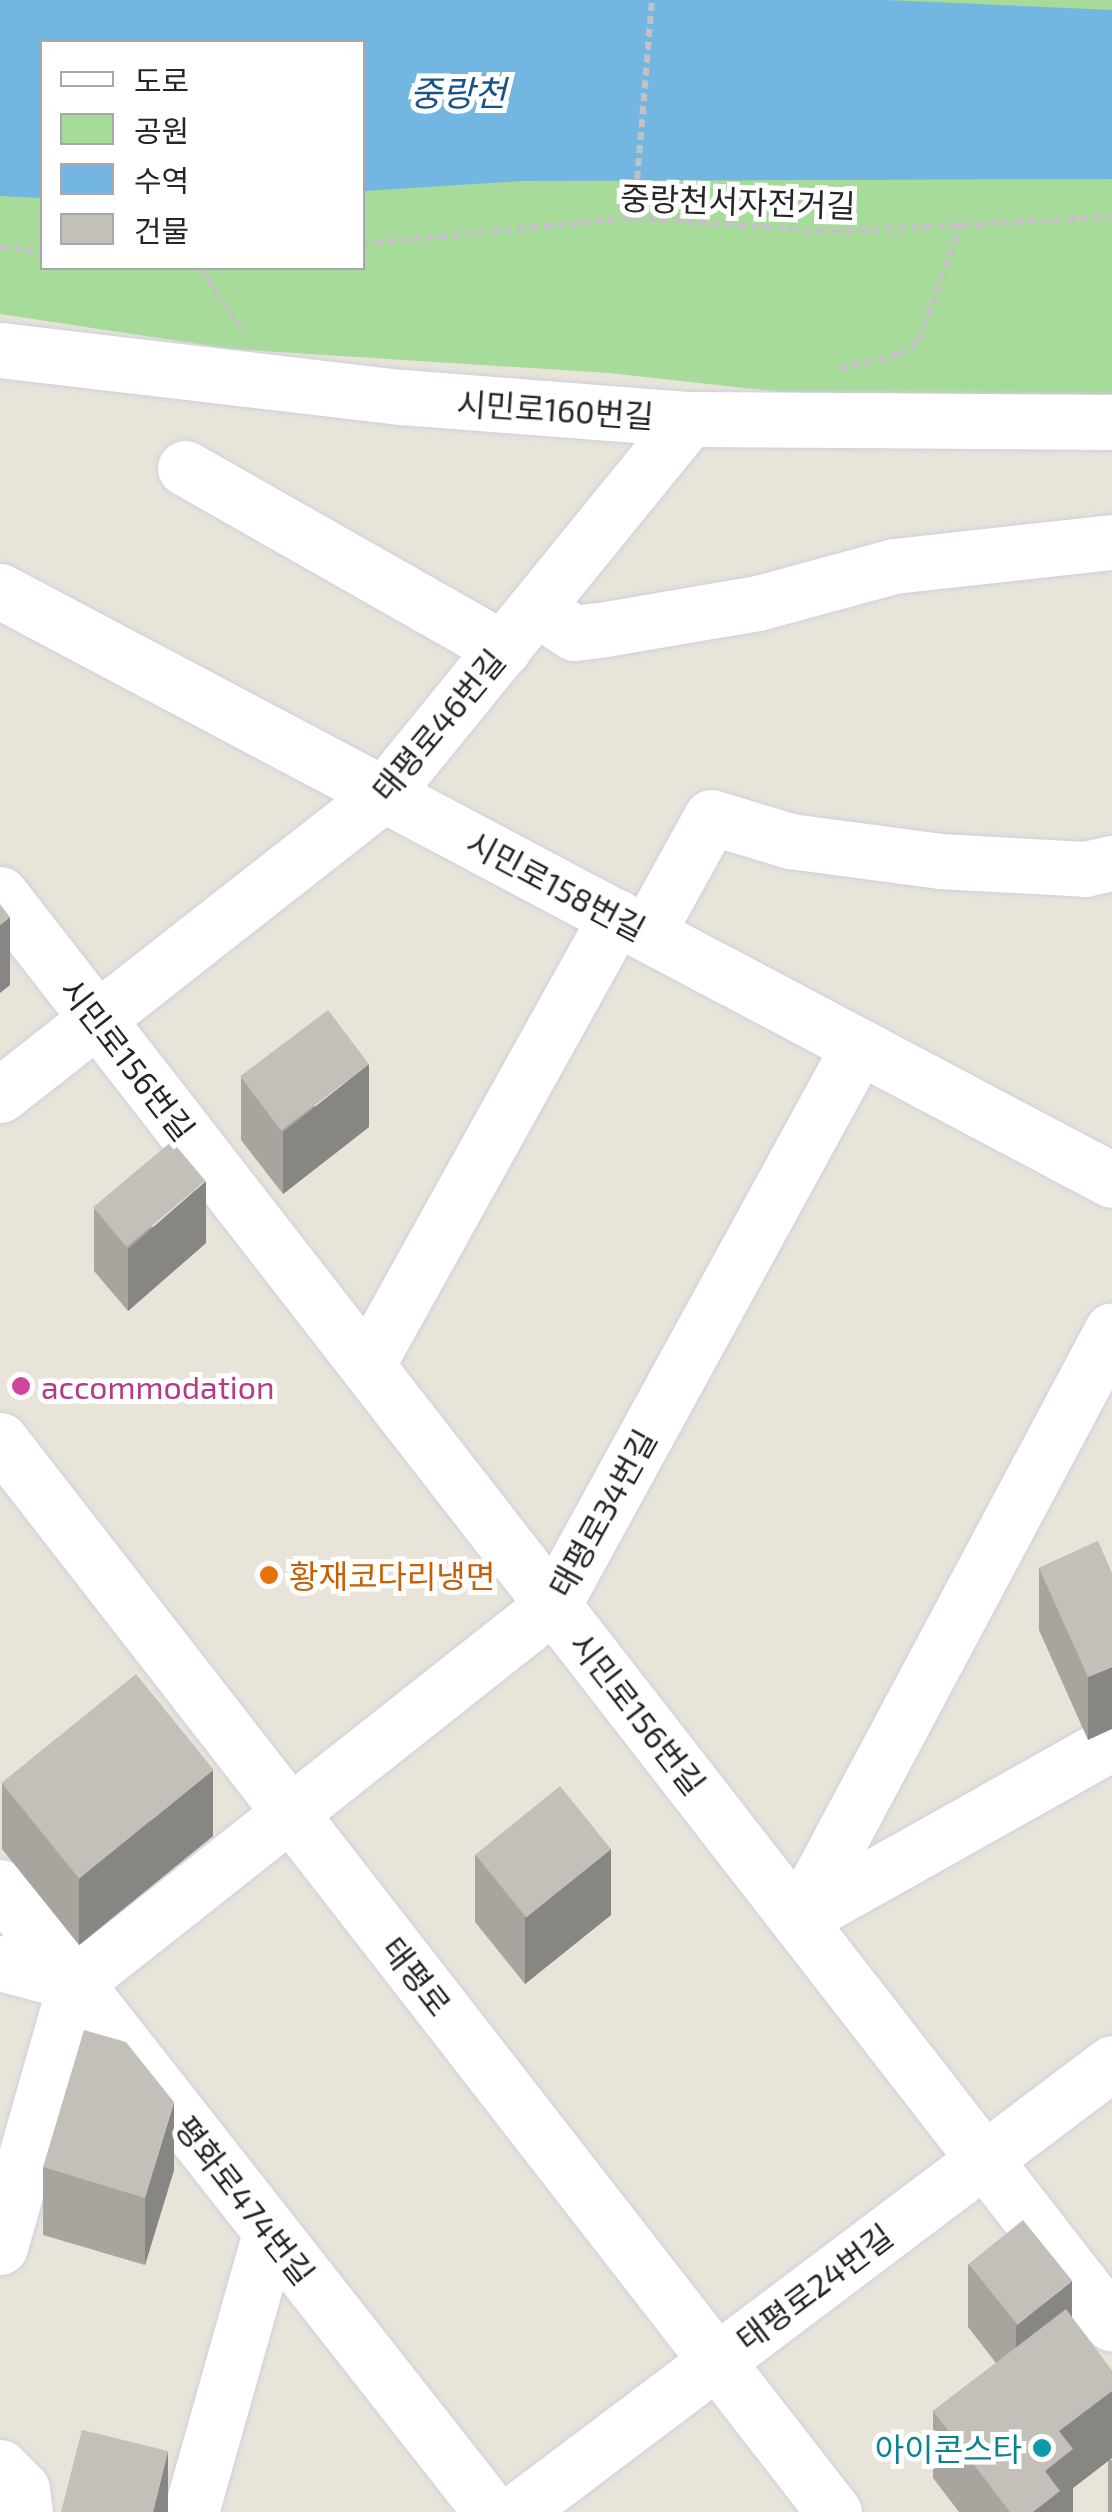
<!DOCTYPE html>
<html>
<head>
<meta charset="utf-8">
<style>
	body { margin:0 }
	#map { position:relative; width:1112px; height:2512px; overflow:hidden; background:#e8e4d9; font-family:"Exo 2","Noto Sans KR",sans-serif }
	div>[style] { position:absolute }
	.green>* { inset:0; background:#a7db99 }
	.water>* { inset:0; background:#74b6e2 }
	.path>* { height:6px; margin-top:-3px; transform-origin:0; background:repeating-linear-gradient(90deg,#c2c2c2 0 8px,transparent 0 13px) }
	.roads { filter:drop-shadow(0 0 2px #cecfdf) drop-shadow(0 0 2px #cecfdf) }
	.minor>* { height:55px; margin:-27.5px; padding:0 27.5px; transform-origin:27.5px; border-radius:27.5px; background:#fff }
	.wall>* { inset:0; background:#a8a59f; transform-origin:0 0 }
	.shaded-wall>* { inset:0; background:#888682 }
	.building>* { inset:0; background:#c3c0b9; transform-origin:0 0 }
	.dots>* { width:28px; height:28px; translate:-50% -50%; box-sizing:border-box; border:5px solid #fff; border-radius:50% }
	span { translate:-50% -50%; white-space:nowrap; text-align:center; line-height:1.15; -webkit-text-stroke:10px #fff; paint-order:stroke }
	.street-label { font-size:32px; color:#262626 }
	.hotel-label { font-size:32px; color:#b23c85 }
	.left { translate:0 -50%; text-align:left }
	.food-label { font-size:32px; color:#c56008 }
	.culture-label { font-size:32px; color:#0d838f }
	.right { translate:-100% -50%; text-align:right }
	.water-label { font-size:35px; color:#185389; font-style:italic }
	.legend { position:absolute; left:40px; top:40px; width:325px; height:230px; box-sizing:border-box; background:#fff; border:2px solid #a8a8a8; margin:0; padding:12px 18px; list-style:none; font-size:30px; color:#262626 }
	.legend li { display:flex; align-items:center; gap:20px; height:50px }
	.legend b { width:50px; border:2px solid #a8a8a8 }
</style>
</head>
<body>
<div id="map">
	<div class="green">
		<div style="clip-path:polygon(evenodd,0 0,1112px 0,1112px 394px,816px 396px,609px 373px,231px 349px,0 314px,0 0,42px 42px,362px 42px,362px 268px,42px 268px,42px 42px)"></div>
	</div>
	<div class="water">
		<div style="clip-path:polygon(0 0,886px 0,1112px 10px,1112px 179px,522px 181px,363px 191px,362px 42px,42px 42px,42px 198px,0 196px)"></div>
	</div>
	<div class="path">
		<div style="left:634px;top:218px;width:219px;rotate:-85.3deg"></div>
		<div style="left:362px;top:244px;width:273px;rotate:-5.5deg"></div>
		<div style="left:634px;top:218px;width:199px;rotate:4deg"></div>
		<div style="left:833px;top:232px;width:279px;rotate:-3.1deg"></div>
		<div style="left:0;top:246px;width:42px;rotate:8.1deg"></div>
		<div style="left:200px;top:268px;width:73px;rotate:56.1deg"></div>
		<div style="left:839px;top:369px;width:62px;rotate:-14deg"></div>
		<div style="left:899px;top:354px;width:24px;rotate:-33deg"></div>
		<div style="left:919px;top:341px;width:125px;rotate:-70.4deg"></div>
	</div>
	<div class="roads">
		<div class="minor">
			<div style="left:0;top:350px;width:405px;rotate:6.7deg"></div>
			<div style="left:402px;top:397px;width:288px;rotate:4.4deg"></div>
			<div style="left:689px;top:419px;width:423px;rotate:0.4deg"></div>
			<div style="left:185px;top:468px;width:366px;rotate:29.6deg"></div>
			<div style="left:0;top:591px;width:1258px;rotate:27.91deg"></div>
			<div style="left:536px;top:608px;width:45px;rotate:33.3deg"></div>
			<div style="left:574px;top:633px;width:26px;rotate:-7deg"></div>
			<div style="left:600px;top:630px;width:160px;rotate:-9.7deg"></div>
			<div style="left:758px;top:603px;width:141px;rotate:-15.2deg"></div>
			<div style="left:894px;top:566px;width:219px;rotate:-6.3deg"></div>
			<div style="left:0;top:894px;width:1811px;rotate:52.13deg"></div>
			<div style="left:647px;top:933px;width:132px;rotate:-61.1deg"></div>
			<div style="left:711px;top:817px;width:83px;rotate:16.9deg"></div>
			<div style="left:790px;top:841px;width:150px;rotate:7.6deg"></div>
			<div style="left:939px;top:861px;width:146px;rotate:3.1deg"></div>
			<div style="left:1085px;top:869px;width:28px;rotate:-13deg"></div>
			<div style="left:0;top:1095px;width:488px;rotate:-38.1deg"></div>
			<div style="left:384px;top:794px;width:483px;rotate:-50.9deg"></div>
			<div style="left:367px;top:1365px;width:513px;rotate:-60.93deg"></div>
			<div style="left:0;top:1440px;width:1358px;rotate:52.12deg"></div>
			<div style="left:0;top:1887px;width:795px;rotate:51.85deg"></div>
			<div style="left:798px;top:1919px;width:667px;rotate:-61.94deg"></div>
			<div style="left:798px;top:1919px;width:360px;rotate:-29.3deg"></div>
			<div style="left:0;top:1963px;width:78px;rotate:14.9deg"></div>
			<div style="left:75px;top:1983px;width:609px;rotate:-38.34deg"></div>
			<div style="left:553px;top:1605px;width:637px;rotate:-61.3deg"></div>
			<div style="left:0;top:2247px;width:274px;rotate:-74.1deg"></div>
			<div style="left:0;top:2467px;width:31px;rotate:45deg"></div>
			<div style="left:22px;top:2489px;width:23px;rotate:83deg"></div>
			<div style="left:191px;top:2512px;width:291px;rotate:-74.2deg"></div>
			<div style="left:516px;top:2512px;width:746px;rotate:-36.99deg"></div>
		</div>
	</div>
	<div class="wall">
		<div style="clip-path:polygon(241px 1078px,369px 1127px,283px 1194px,241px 1140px)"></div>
		<div style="clip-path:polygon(94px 1209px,206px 1243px,128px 1311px,94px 1271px)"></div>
		<div style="clip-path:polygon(1098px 1541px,1088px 1740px,1039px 1630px,1039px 1568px)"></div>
		<div style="clip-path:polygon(2px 1783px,213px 1836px,79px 1945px,2px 1849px)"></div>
		<div style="clip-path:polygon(475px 1855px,611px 1915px,525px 1984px,475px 1922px)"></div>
		<div style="clip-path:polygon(43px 2167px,174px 2170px,145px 2265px,43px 2235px)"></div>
		<div style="clip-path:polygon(968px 2264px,1072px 2318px,1112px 2371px,1112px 2458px,1073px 2488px,1073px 2512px,959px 2512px,933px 2478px,933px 2411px,996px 2363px,968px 2327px)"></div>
		<div style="left:1112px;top:2460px;width:52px;height:4px;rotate:90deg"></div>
	</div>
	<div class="shaded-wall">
		<div style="clip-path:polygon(10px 917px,10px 985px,0 993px,0 925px)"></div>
		<div style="clip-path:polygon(369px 1064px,369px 1127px,283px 1194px,283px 1132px)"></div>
		<div style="clip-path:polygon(206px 1181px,206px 1243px,128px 1311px,128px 1249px)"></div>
		<div style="clip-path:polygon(1112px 1667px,1112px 1729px,1088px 1740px,1088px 1677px)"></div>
		<div style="clip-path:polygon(213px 1770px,213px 1836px,79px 1945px,79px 1879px)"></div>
		<div style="clip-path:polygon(611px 1849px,611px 1915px,525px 1984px,525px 1918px)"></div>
		<div style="clip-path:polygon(174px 2102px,174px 2170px,145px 2265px,145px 2198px)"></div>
		<div style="clip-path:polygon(1072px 2281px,1072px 2344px,1016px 2389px,1016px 2326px)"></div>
		<div style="clip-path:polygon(1112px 2391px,1112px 2458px,1073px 2488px,1073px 2512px,1033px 2512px,1059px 2431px)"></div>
		<div style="clip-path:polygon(168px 2451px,168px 2512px,153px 2512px)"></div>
	</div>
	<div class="building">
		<div style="clip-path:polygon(0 904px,10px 917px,0 925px)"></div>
		<div style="left:328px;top:1010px;width:68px;height:110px;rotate:53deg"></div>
		<div style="left:172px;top:1141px;width:52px;height:103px;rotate:50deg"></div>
		<div style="clip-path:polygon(1098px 1541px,1112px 1573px,1112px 1667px,1088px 1677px,1039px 1568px)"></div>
		<div style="left:136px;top:1674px;width:123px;height:173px;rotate:51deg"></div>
		<div style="left:560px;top:1786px;width:81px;height:109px;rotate:51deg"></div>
		<div style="clip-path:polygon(84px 2030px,126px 2042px,174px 2102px,145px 2198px,43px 2167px)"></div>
		<div style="left:1023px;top:2220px;width:78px;height:70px;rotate:51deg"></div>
		<div style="clip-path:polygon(1066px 2309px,1112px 2371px,1112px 2391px,1059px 2431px,1073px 2449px,1045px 2471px,1060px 2491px,1033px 2512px,1010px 2512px,933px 2411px)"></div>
		<div style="clip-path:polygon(82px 2430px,168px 2451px,153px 2512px,61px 2512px)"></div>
	</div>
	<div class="dots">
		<div style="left:21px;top:1386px;background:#d1479c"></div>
		<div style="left:269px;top:1575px;background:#e8710a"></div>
		<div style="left:1042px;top:2448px;background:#0f9aa8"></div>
	</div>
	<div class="street-label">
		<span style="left:738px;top:201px;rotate:2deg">중랑천서자전거길</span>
		<span style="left:555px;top:409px;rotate:4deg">시민로160번길</span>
		<span style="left:438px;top:725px;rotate:-50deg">태평로46번길</span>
		<span style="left:556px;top:885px;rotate:28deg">시민로158번길</span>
		<span style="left:128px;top:1059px;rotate:52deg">시민로156번길</span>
		<span style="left:602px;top:1513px;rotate:-61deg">태평로34번길</span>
		<span style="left:638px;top:1713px;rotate:52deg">시민로156번길</span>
		<span style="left:417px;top:1976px;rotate:52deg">태평로</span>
		<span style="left:245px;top:2200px;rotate:52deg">평화로474번길</span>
		<span style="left:814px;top:2287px;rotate:-37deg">태평로24번길</span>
	</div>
	<div class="hotel-label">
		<span class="left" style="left:41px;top:1386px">accommodation</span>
	</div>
	<div class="food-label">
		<span class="left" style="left:289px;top:1575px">황재코다리냉면</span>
	</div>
	<div class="culture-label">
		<span class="right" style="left:1022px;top:2448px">아이콘스타</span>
	</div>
	<div class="water-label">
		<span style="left:458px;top:92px">중랑천</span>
	</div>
	<ul class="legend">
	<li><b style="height:12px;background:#fff"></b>도로</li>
	<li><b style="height:28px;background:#a7db99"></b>공원</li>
	<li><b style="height:28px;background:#74b6e2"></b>수역</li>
	<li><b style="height:28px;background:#c3c0b9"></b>건물</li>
	</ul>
</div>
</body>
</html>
